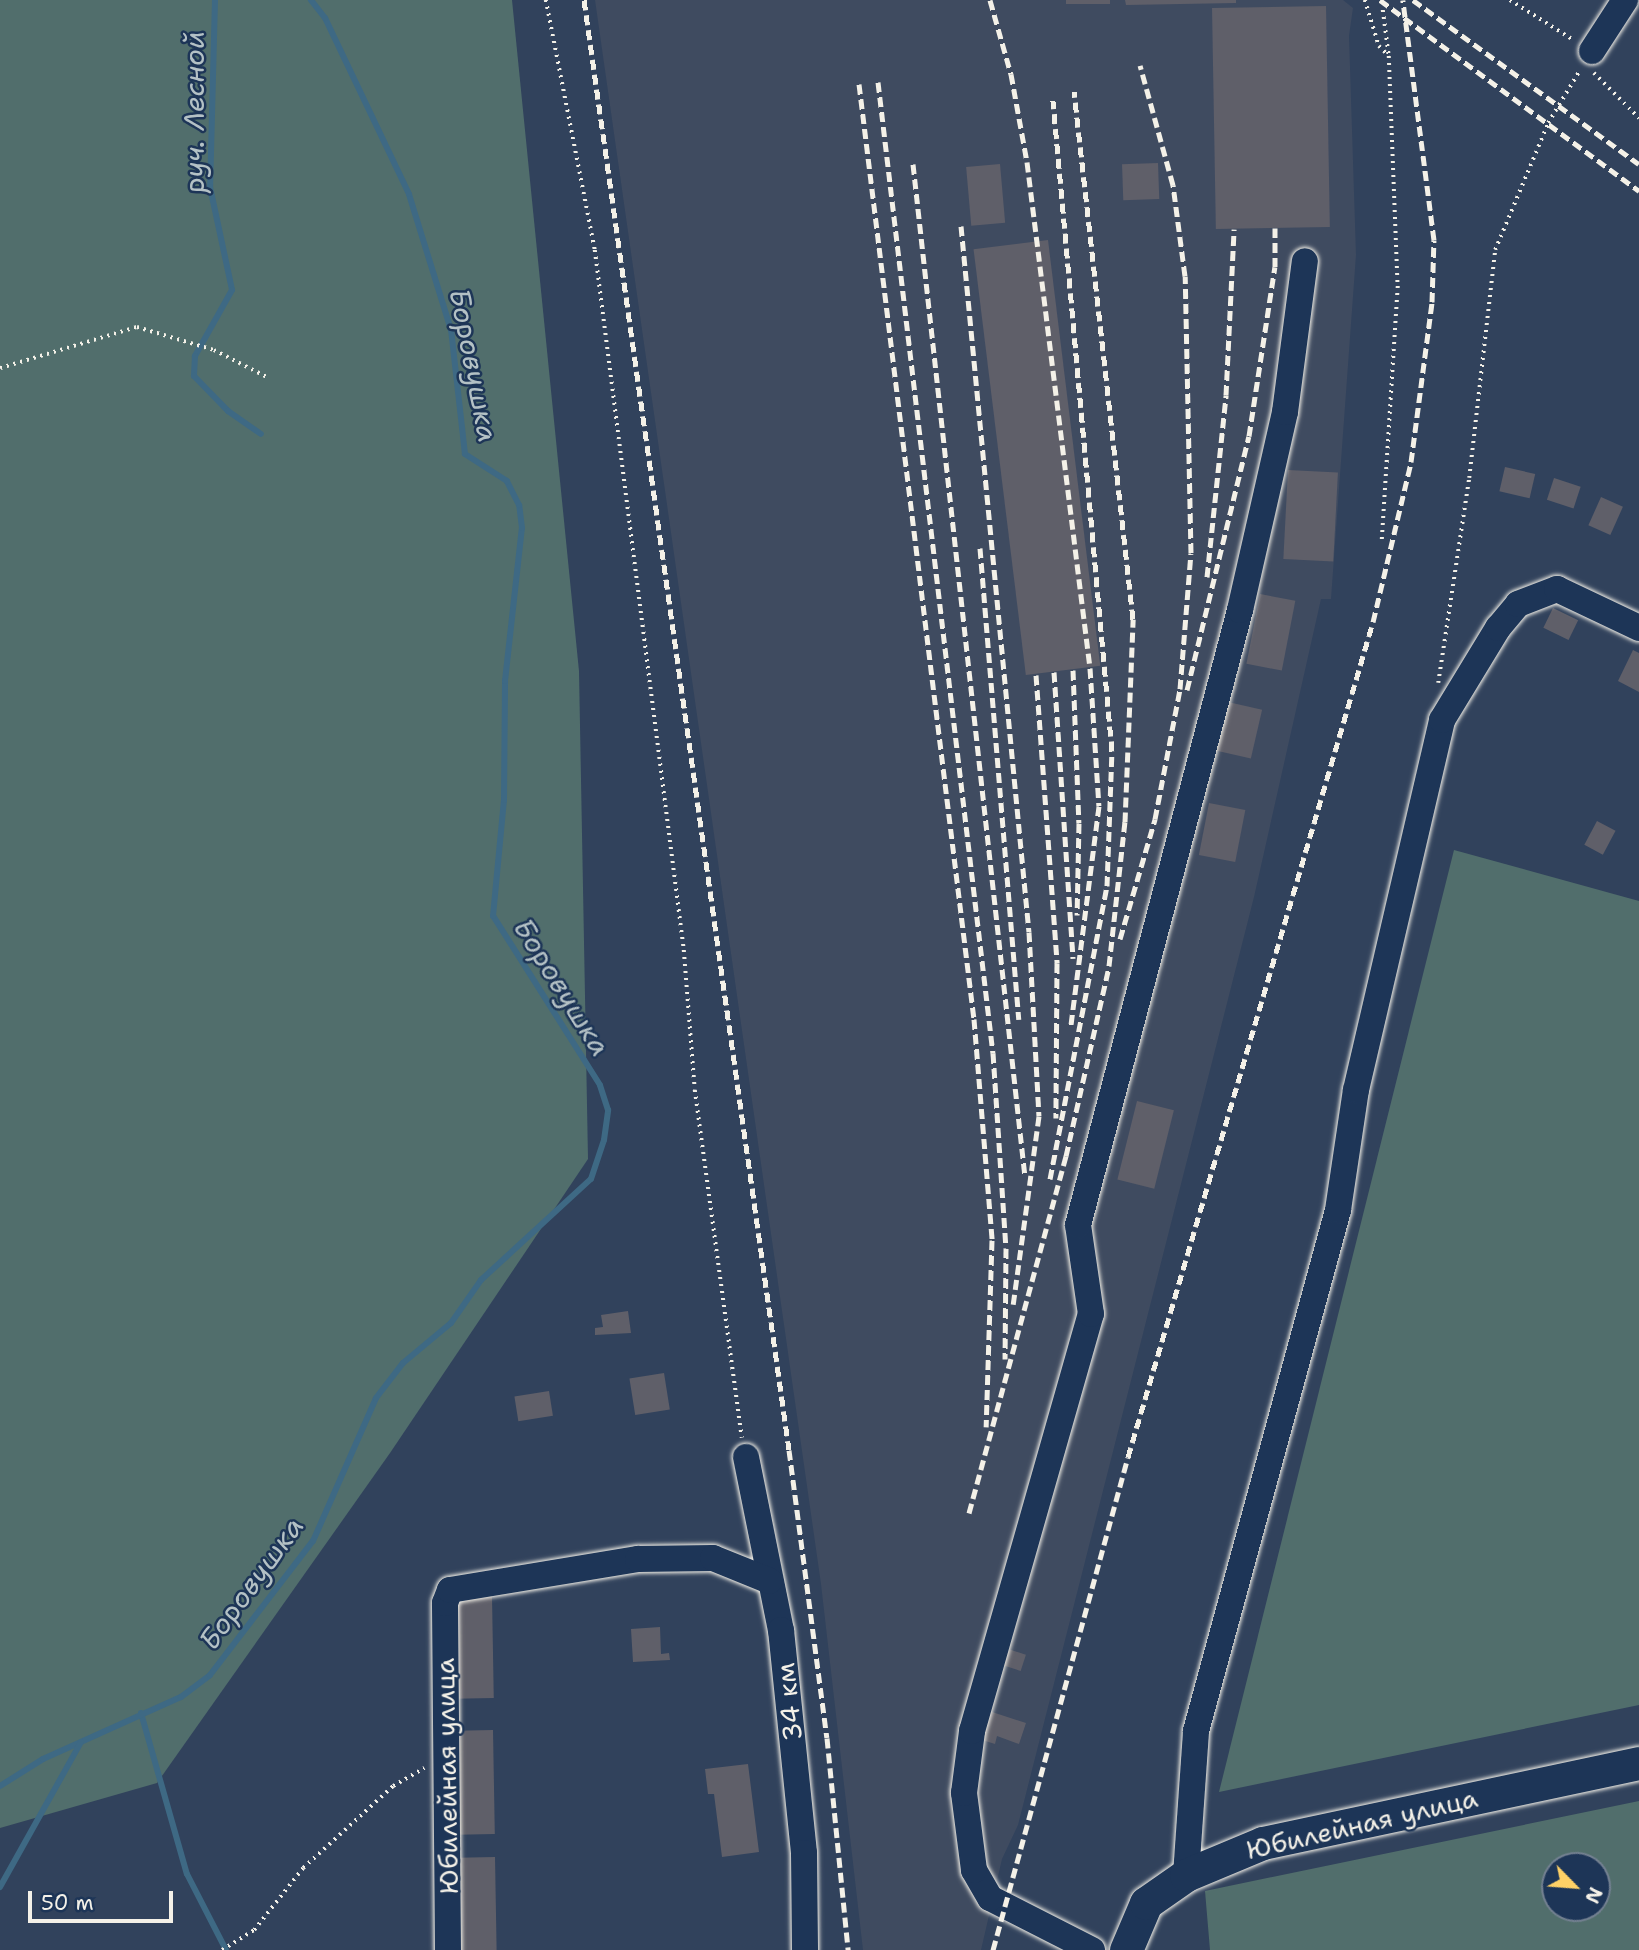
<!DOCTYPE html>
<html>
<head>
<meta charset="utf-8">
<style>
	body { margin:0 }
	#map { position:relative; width:1639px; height:1950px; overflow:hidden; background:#31425c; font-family:"Shantell Sans",sans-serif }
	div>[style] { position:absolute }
	.built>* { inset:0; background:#3f4b60 }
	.green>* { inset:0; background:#516e6c }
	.stream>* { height:6px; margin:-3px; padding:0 3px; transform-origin:3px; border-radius:3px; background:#3e6984 }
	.building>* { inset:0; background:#5f5f69; transform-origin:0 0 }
	.path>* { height:3.5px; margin-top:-1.75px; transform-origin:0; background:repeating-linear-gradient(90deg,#f4f1e8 0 2px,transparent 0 7px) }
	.roads { filter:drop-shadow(0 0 2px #f4f1e8) drop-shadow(0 0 2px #f4f1e8) }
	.minor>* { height:26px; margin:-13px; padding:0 13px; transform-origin:13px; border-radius:13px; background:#1d3557 }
	.major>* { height:33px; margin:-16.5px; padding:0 16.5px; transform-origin:16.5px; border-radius:16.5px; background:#1d3557 }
	.rail>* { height:5px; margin-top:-2.5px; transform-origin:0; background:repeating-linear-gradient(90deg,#f4f1e8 0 10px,transparent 0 15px) }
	span { translate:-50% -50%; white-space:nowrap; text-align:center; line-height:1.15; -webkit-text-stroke:5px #1d3557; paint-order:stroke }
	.street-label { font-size:26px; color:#f4f1e8 }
	.water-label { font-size:28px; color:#b4c1c5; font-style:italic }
	.north { position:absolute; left:1541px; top:1852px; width:70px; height:70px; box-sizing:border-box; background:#1d3557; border:2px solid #738091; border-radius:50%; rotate:115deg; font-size:19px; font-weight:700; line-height:28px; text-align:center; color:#f4f1e8 }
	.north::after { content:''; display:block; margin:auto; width:24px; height:32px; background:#ffd166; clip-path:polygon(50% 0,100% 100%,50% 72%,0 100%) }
	.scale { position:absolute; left:28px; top:1891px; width:145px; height:32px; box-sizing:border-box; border:4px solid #f4f1e8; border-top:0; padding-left:9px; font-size:21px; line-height:24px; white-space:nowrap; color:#f4f1e8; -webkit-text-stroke:5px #1d3557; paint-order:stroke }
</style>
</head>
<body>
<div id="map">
	<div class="built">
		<div style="clip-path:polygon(595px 0,1343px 0,1353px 8px,1349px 36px,1356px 255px,1331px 599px,1321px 599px,1254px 897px,1018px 1825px,1002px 1859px,981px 1950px,863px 1950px,821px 1584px)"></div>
	</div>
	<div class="green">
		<div style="clip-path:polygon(0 0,512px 0,579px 671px,588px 1159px,390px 1453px,157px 1783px,0 1828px)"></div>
		<div style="clip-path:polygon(1454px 850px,1639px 901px,1639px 1705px,1219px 1792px)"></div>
		<div style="clip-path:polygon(evenodd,1639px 1801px,1639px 1950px,1210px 1950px,1205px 1891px,1639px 1801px,1555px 1866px,1597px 1866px,1597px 1908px,1555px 1908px,1555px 1866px)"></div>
	</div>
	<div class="stream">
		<div style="left:215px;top:0;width:187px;rotate:91.5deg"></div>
		<div style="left:210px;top:187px;width:105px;rotate:77.9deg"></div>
		<div style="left:232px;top:290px;width:76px;rotate:119.3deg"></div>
		<div style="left:195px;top:356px;width:20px;rotate:93deg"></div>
		<div style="left:194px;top:376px;width:49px;rotate:45.8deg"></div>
		<div style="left:228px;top:411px;width:40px;rotate:34.9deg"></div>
		<div style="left:141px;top:1713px;width:167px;rotate:74.1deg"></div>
		<div style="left:187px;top:1874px;width:85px;rotate:62.8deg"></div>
		<div style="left:0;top:1786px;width:51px;rotate:-32.1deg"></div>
		<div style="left:43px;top:1759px;width:151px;rotate:-24.2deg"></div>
		<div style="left:181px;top:1697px;width:36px;rotate:-37deg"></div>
		<div style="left:210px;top:1675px;width:169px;rotate:-52.5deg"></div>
		<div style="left:313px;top:1541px;width:156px;rotate:-66.2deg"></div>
		<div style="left:376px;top:1398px;width:44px;rotate:-52.4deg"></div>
		<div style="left:403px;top:1363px;width:62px;rotate:-39.8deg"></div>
		<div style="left:451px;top:1323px;width:52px;rotate:-55.1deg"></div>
		<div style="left:481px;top:1280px;width:149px;rotate:-42.6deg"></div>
		<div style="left:591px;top:1179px;width:41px;rotate:-71.6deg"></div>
		<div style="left:604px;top:1140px;width:30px;rotate:-82deg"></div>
		<div style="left:608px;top:1110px;width:26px;rotate:-108deg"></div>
		<div style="left:600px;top:1085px;width:200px;rotate:-122.3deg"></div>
		<div style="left:493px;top:916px;width:117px;rotate:-84.6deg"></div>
		<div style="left:504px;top:800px;width:119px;rotate:-89.5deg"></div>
		<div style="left:505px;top:681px;width:154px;rotate:-83.7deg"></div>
		<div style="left:522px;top:528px;width:23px;rotate:-97deg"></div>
		<div style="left:519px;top:505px;width:27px;rotate:-117deg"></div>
		<div style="left:507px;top:481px;width:50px;rotate:-147.3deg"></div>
		<div style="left:465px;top:454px;width:125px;rotate:-96.4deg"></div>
		<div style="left:451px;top:330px;width:142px;rotate:-107.2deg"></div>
		<div style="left:409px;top:194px;width:195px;rotate:-115.5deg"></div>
		<div style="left:325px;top:18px;width:23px;rotate:-128deg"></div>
		<div style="left:0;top:1887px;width:166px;rotate:-60.8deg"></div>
	</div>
	<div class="building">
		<div style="left:1066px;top:0;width:44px;height:4px"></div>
		<div style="clip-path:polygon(1125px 0,1236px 0,1236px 3px,1126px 5px)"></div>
		<div style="left:1326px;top:6px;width:221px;height:114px;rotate:89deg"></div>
		<div style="left:1158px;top:163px;width:36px;height:36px;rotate:88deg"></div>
		<div style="left:1000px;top:164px;width:59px;height:34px;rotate:85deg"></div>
		<div style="left:1048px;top:240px;width:429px;height:75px;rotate:83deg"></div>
		<div style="left:1505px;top:467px;width:31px;height:25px;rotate:13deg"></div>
		<div style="left:1288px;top:470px;width:50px;height:89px;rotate:3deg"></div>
		<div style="left:1554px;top:478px;width:28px;height:23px;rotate:18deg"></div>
		<div style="left:1601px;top:497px;width:24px;height:31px;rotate:24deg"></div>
		<div style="left:1260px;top:594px;width:36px;height:71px;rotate:11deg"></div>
		<div style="left:1553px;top:608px;width:28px;height:22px;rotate:26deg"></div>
		<div style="clip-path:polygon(1633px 650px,1639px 653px,1639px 692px,1618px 681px)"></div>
		<div style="left:1228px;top:702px;width:35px;height:50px;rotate:13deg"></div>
		<div style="left:1209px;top:803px;width:37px;height:53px;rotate:11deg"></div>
		<div style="left:1597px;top:821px;width:21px;height:27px;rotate:28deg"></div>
		<div style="left:1137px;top:1101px;width:38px;height:81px;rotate:14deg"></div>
		<div style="clip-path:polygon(628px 1311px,631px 1333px,595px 1335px,595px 1328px,603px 1327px,601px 1315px)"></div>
		<div style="left:664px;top:1373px;width:37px;height:35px;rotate:81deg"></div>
		<div style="left:549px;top:1391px;width:25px;height:35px;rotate:81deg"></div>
		<div style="left:492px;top:1596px;width:102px;height:39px;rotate:89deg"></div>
		<div style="clip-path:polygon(660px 1627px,661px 1654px,669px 1653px,670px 1660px,633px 1662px,631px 1629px)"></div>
		<div style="left:1005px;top:1648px;width:22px;height:17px;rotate:18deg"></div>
		<div style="clip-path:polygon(986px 1710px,1026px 1723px,1019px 1744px,997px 1736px,995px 1744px,976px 1738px)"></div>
		<div style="left:493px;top:1730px;width:104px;height:37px;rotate:89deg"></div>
		<div style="clip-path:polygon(748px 1764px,759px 1852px,722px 1857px,714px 1794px,708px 1794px,705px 1769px)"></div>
		<div style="left:495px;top:1857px;width:93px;height:38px;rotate:89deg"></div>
	</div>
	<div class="path">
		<div style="left:546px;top:0;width:255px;rotate:78.9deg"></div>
		<div style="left:595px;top:250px;width:706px;rotate:82.75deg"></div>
		<div style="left:684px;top:950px;width:140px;rotate:85.5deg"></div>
		<div style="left:695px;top:1090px;width:351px;rotate:82.3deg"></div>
		<div style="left:1365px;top:0;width:48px;rotate:73.1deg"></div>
		<div style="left:1379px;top:46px;width:14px;rotate:45deg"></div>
		<div style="left:1389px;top:56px;width:230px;rotate:87.8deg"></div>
		<div style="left:1398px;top:286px;width:254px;rotate:93.6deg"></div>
		<div style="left:1510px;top:0;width:73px;rotate:32.2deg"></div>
		<div style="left:1383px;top:10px;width:46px;rotate:82.6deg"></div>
		<div style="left:1594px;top:73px;width:64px;rotate:45deg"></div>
		<div style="left:0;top:368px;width:143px;rotate:-16.7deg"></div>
		<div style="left:137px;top:327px;width:80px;rotate:16.6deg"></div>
		<div style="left:214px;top:350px;width:62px;rotate:27deg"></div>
		<div style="left:1438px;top:683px;width:207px;rotate:-81.4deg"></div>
		<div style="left:1469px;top:478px;width:229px;rotate:-83.5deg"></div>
		<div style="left:1495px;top:250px;width:138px;rotate:-67.3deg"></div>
		<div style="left:1548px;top:123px;width:62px;rotate:-58.9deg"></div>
		<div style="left:222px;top:1950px;width:38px;rotate:-32deg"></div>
		<div style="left:254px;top:1930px;width:79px;rotate:-51.7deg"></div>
		<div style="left:303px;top:1868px;width:122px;rotate:-42.3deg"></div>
		<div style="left:393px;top:1786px;width:36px;rotate:-30deg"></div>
	</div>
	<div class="roads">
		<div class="minor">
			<div style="left:1592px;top:51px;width:61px;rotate:-57.1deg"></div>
			<div style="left:746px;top:1457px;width:177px;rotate:78.6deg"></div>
			<div style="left:781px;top:1630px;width:224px;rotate:84.1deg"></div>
			<div style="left:804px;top:1853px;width:97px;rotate:89.4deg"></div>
			<div style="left:1186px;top:1875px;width:144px;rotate:-86deg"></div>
			<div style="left:1196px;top:1731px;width:540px;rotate:-74.75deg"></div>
			<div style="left:1338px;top:1210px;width:121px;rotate:-81.5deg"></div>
			<div style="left:1356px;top:1090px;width:380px;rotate:-76.9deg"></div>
			<div style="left:1442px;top:720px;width:108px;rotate:-58.7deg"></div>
			<div style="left:1498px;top:628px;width:31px;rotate:-50deg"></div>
			<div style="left:1518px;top:604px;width:42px;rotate:-21deg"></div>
			<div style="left:1557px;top:589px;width:91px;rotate:25.4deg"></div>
			<div style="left:448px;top:1950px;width:347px;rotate:-90.5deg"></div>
			<div style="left:445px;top:1603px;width:14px;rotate:-69deg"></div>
			<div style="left:450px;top:1590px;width:191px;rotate:-9.4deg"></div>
			<div style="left:638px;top:1559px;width:75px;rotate:-0.8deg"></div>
			<div style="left:713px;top:1558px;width:61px;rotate:22deg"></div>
			<div style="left:1092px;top:1950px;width:114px;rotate:-153deg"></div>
			<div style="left:990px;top:1898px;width:32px;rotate:-120deg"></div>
			<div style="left:974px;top:1870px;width:78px;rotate:-97.4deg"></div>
			<div style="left:964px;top:1793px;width:63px;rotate:-82.6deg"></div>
			<div style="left:972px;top:1731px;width:434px;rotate:-74.1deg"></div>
			<div style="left:1091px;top:1314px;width:90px;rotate:-98.3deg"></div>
			<div style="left:1078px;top:1225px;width:636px;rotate:-75.24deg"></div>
			<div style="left:1240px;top:610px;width:203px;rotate:-77.2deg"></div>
			<div style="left:1285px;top:412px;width:152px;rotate:-82.5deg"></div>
		</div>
		<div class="major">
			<div style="left:1126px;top:1950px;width:51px;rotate:-66.9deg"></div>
			<div style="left:1146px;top:1903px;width:49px;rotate:-35deg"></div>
			<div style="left:1186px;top:1875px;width:83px;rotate:-22.6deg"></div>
			<div style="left:1263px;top:1843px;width:384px;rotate:-12deg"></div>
		</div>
	</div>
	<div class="rail">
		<div style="left:584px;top:0;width:1464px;rotate:81.95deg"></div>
		<div style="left:789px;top:1450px;width:290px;rotate:82.5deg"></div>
		<div style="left:827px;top:1738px;width:213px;rotate:84.3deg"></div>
		<div style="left:990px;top:0;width:77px;rotate:74.2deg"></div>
		<div style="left:1011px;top:74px;width:89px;rotate:79.7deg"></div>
		<div style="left:1027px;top:162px;width:510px;rotate:82.9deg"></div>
		<div style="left:1090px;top:668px;width:138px;rotate:86.3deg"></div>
		<div style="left:1099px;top:806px;width:221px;rotate:97.3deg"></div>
		<div style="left:1380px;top:0;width:322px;rotate:36.4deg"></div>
		<div style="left:1413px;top:0;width:279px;rotate:36deg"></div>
		<div style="left:878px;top:82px;width:978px;rotate:83.25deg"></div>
		<div style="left:993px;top:1053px;width:195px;rotate:86.2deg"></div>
		<div style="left:1006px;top:1248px;width:111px;rotate:90.5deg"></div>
		<div style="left:859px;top:84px;width:942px;rotate:82.99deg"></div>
		<div style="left:974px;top:1019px;width:222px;rotate:85.3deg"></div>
		<div style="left:992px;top:1240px;width:187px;rotate:91.8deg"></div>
		<div style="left:913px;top:164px;width:1019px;rotate:83.69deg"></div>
		<div style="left:961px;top:226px;width:709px;rotate:84.5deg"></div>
		<div style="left:1029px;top:932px;width:184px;rotate:86.9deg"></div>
		<div style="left:1039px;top:1116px;width:192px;rotate:97.8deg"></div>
		<div style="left:980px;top:548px;width:473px;rotate:85.3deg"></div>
		<div style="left:1207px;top:577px;width:183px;rotate:-84deg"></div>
		<div style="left:1226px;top:395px;width:166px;rotate:-87.2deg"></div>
		<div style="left:1073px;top:670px;width:153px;rotate:87.8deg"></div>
		<div style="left:1079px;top:823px;width:92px;rotate:91.2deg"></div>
		<div style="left:1054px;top:672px;width:287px;rotate:86.2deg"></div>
		<div style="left:1036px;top:675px;width:289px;rotate:85.8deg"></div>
		<div style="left:1057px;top:963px;width:155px;rotate:90.4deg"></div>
		<div style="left:1187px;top:690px;width:261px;rotate:-76.3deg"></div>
		<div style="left:1249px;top:436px;width:171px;rotate:-81.3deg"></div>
		<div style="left:1275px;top:267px;width:39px;rotate:-90deg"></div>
		<div style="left:1120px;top:939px;width:125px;rotate:-73.7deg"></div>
		<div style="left:1155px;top:819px;width:132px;rotate:-79.1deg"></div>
		<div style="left:1180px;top:689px;width:136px;rotate:-85.4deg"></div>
		<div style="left:1191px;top:553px;width:277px;rotate:-91.2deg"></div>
		<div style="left:1185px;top:276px;width:92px;rotate:-97.5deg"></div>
		<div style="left:1173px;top:185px;width:124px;rotate:-105.4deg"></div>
		<div style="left:1050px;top:1179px;width:298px;rotate:-79deg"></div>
		<div style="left:1107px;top:886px;width:135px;rotate:-87.9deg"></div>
		<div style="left:1112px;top:751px;width:653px;rotate:-95.19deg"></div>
		<div style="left:969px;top:1513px;width:370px;rotate:-74.8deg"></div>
		<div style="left:1066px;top:1156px;width:195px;rotate:-77.2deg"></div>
		<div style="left:1109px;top:966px;width:145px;rotate:-83.7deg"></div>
		<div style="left:1125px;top:822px;width:203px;rotate:-87.7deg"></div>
		<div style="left:1133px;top:619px;width:531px;rotate:-96.38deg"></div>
		<div style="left:993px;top:1950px;width:511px;rotate:-74.69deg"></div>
		<div style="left:1128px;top:1457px;width:870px;rotate:-73.65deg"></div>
		<div style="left:1373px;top:622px;width:164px;rotate:-76.6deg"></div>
		<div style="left:1411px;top:462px;width:161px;rotate:-82.5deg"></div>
		<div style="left:1432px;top:302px;width:62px;rotate:-88.2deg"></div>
		<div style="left:1434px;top:240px;width:242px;rotate:-97.4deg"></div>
	</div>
	<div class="street-label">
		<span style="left:789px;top:1702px;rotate:-96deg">34 км</span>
		<span style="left:447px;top:1776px;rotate:-91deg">Юбилейная улица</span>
		<span style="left:1362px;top:1824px;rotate:-13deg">Юбилейная улица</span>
	</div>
	<div class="water-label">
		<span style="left:194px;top:112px;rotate:-90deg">руч. Лесной</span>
		<span style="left:474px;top:365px;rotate:79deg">Боровушка</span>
		<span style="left:562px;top:987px;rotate:58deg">Боровушка</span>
		<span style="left:251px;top:1583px;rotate:-54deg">Боровушка</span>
	</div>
	<div class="north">N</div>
	<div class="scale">50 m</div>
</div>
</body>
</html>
